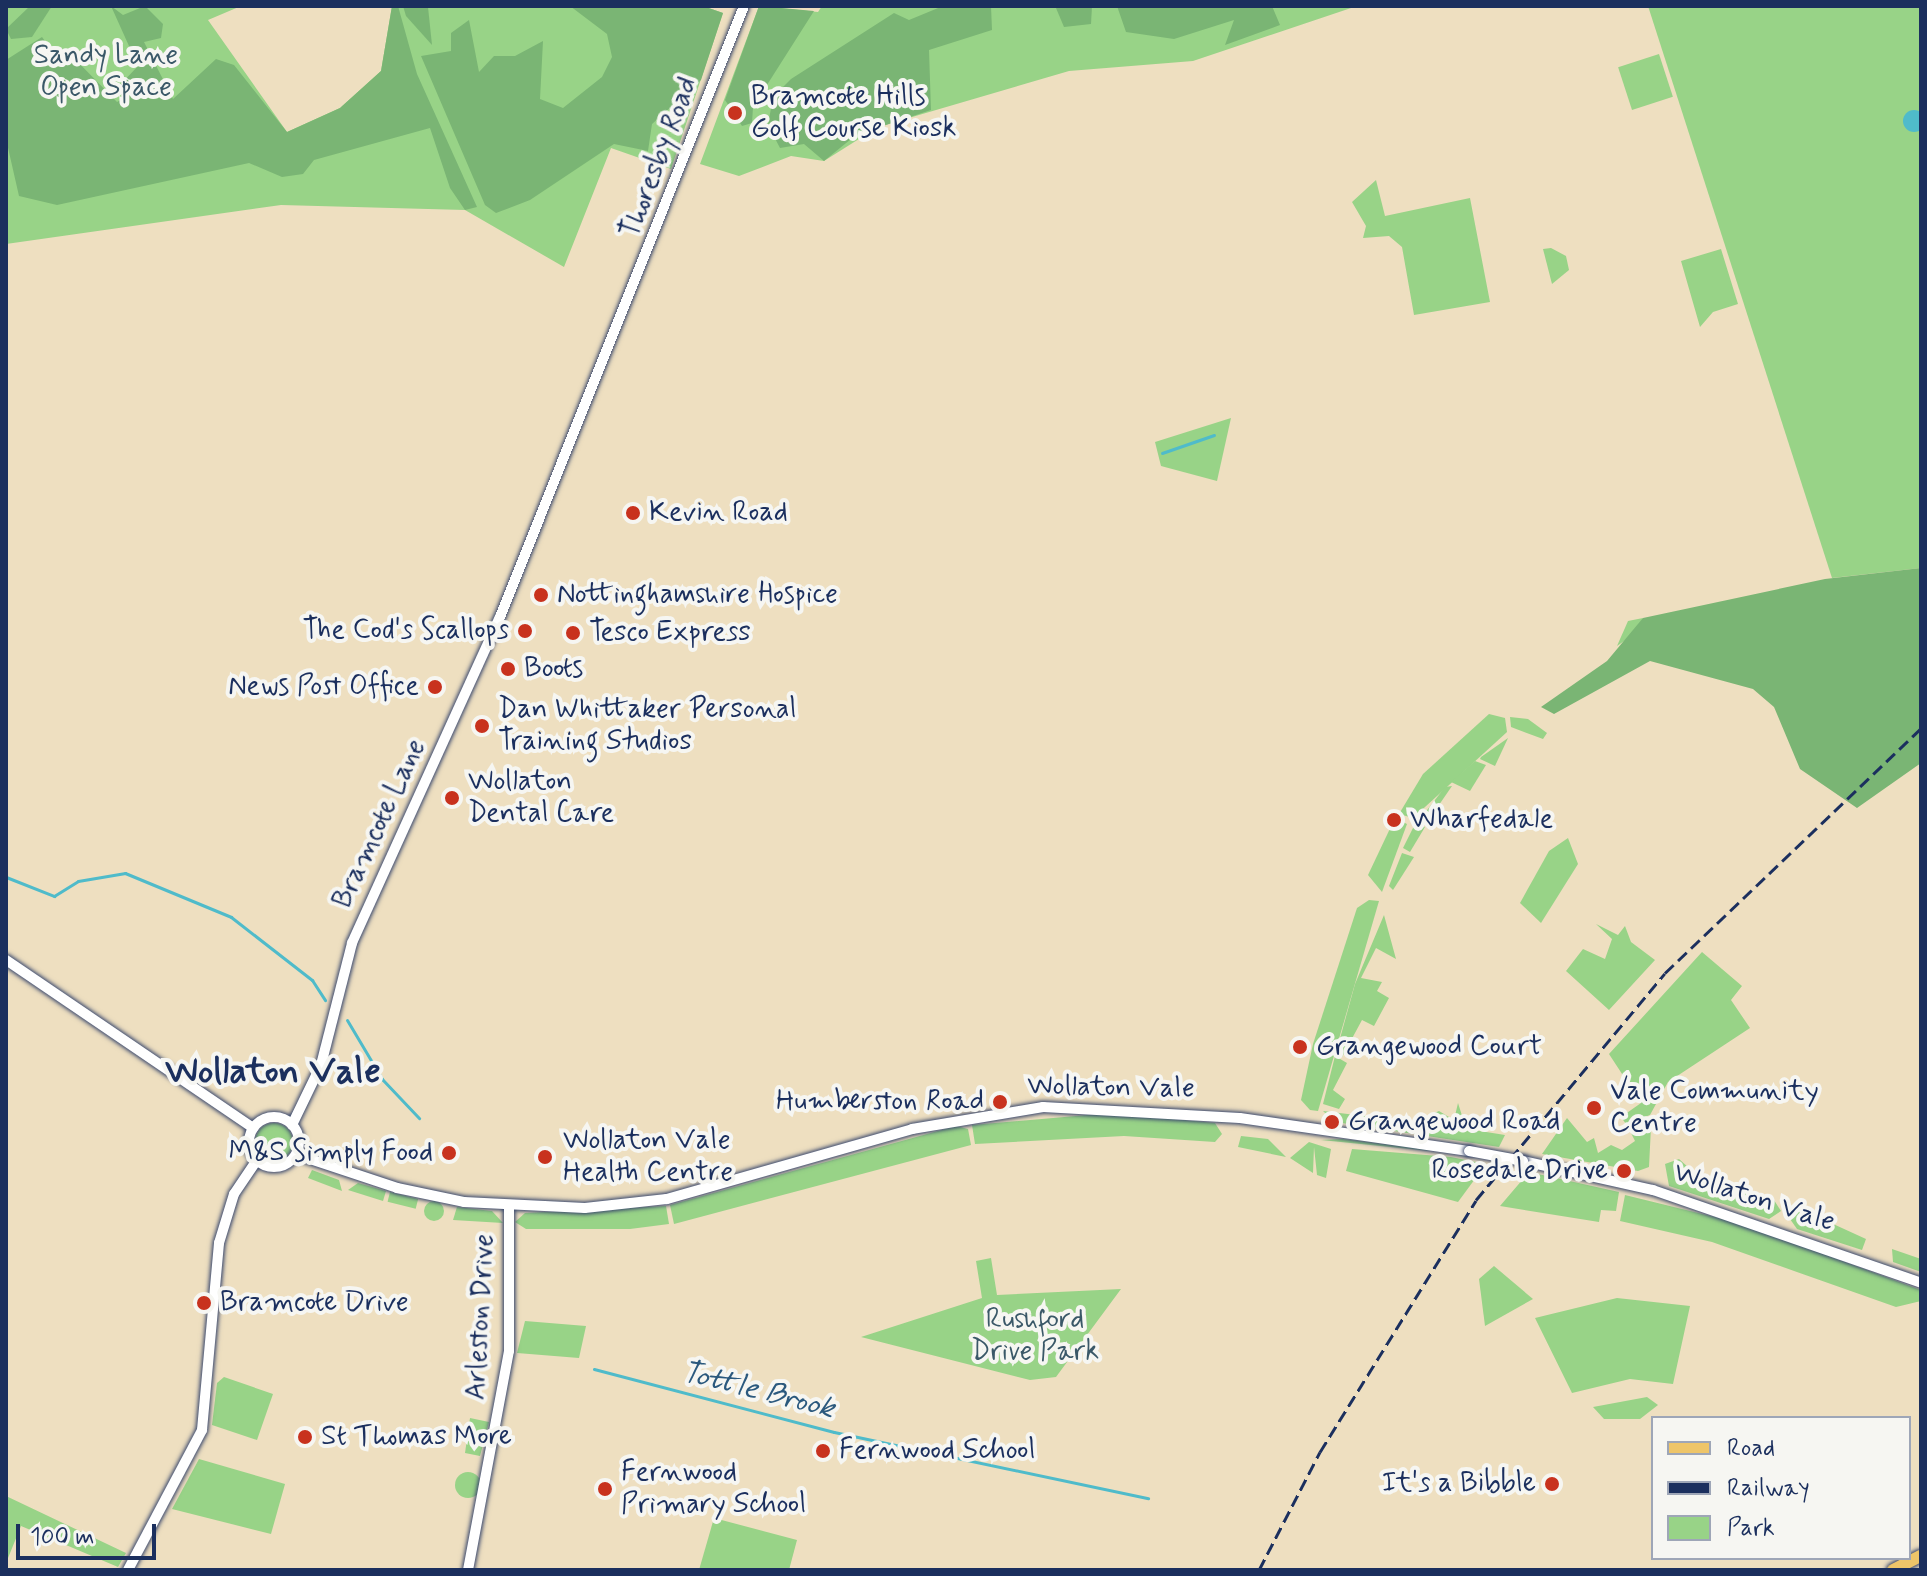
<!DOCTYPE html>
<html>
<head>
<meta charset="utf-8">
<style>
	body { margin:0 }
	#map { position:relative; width:1927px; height:1576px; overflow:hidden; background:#eedfc0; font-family:Mynerve,sans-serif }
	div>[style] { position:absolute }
	.green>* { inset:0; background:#98d387; transform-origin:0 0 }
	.round { border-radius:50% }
	.forest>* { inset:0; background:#7ab574 }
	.water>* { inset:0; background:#4fbbca }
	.stream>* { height:3px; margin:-1.5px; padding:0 1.5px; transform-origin:1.5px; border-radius:1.5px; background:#4fbbca }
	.roads { filter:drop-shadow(0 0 2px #3b496d) drop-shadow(0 0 2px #3b496d) }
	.minor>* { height:10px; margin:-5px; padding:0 5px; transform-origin:5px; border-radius:5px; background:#fff }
	.minor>.ring { margin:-5px; padding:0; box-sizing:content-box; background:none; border:10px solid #fff; border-radius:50% }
	.major>* { height:12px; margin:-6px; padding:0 6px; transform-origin:6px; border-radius:6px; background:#eec569 }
	.rail>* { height:3px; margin-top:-1.5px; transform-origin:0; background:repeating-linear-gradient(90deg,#1b2f5e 0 12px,transparent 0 18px) }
	.bridges { filter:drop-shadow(0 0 2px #3b496d) drop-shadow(0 0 2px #3b496d) }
	.minor-bridge>* { height:10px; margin:-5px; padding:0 5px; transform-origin:5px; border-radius:5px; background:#fff }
	.dots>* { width:22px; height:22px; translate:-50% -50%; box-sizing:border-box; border:4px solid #f6f6f2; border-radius:50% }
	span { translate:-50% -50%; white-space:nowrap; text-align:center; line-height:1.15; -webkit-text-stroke:8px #f6f6f2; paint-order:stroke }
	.park-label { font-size:28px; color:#3a5868 }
	.poi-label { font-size:28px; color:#1b2f5e }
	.left { translate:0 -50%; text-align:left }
	.right { translate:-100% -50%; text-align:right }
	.street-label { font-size:28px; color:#1b2f5e }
	.water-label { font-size:30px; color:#2b597e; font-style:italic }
	.district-label { font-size:36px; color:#1b2f5e; font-weight:700 }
	.frame { position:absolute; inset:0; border:8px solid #1b2f5e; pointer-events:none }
	.legend { position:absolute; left:1651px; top:1416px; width:260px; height:144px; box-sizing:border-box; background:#f6f6f2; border:2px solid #9ea6b7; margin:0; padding:10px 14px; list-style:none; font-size:24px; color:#1b2f5e }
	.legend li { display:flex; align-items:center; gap:16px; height:40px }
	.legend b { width:40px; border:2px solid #9ea6b7 }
	.scale { position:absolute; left:16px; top:1524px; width:140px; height:36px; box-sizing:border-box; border:4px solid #1b2f5e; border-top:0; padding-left:10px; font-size:24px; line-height:28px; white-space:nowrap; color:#1b2f5e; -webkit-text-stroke:6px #f6f6f2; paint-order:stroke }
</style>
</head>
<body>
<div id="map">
	<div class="green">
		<div style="clip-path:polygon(6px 6px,241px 6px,208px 20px,287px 132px,340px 108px,381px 71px,392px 6px,703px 6px,723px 13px,671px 169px,611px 148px,564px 267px,465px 210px,281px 205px,6px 244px)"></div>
		<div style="clip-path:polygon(759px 6px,818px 12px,822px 6px,1357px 6px,1193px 61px,1069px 71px,878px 127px,824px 161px,791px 156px,739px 176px,700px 164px)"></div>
		<div style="clip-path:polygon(1648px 6px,1921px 6px,1921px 568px,1832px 578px)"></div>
		<div style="left:1659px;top:54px;width:45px;height:43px;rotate:72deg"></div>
		<div style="clip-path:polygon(1376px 180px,1385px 216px,1470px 198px,1490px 302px,1414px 315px,1402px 247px,1389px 236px,1363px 238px,1366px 226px,1352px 202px)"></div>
		<div style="clip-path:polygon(1551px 248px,1566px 256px,1569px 270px,1552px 284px,1543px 249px)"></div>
		<div style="clip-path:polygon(1721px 249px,1738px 304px,1713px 312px,1700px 327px,1681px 261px)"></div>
		<div style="clip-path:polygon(1231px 418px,1217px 481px,1161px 466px,1155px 442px)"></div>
		<div style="clip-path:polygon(1643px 618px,1637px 632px,1617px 646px,1628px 621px)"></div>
		<div style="clip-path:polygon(1489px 714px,1505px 718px,1507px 732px,1413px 818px,1399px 814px,1423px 774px)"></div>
		<div style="clip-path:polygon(1510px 717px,1528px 719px,1547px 733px,1543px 739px,1511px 727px)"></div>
		<div style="clip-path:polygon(1508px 738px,1495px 766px,1480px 759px,1481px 757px)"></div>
		<div style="clip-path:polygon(1475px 761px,1486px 765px,1470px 791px,1451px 782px)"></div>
		<div style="clip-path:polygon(1452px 786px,1428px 821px,1421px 818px,1445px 787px)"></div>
		<div style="clip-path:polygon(1395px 818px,1407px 824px,1382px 892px,1368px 875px)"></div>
		<div style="clip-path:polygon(1415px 824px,1425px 827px,1410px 852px,1403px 848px)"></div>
		<div style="clip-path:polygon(1568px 838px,1578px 864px,1541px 923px,1520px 903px,1549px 851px)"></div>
		<div style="clip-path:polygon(1402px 853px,1414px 857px,1393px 890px,1389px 886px)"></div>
		<div style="clip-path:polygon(1369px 900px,1379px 901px,1318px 1111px,1310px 1110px,1301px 1100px,1313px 1044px,1357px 908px)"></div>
		<div style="clip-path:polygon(1384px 915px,1396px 959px,1376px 948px,1361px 978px,1382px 982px,1377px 991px,1389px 998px,1374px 1026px,1362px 1020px,1342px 1057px,1336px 1053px,1355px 984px)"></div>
		<div style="clip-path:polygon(1596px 924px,1618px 935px,1625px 926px,1631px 942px,1655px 960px,1609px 1010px,1566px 971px,1583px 949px,1605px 959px,1612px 939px)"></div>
		<div style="clip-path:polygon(1702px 952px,1742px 986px,1731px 1000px,1750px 1028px,1668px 1082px,1650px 1115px,1626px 1124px,1621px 1117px,1641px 1103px,1609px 1054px)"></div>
		<div style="clip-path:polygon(1335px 1056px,1347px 1063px,1333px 1090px,1345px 1099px,1339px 1109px,1323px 1104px)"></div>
		<div style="clip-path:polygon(1458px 1103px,1465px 1125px,1421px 1119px,1439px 1111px,1454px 1120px)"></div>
		<div style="clip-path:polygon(1323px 1111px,1455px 1127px,1505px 1135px,1499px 1147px,1335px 1122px)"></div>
		<div style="clip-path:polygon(1110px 1113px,1215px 1123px,1222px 1134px,1215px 1142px,1124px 1136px,975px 1144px,972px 1125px)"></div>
		<div style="clip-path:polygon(1567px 1118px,1587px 1142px,1594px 1138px,1598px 1153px,1611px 1145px,1622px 1150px,1635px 1141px,1631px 1133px,1651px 1127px,1649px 1167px,1638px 1171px,1542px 1154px)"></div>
		<div class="round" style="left:255px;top:1123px;width:38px;height:38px"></div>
		<div style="clip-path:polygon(956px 1126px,968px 1129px,971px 1145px,674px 1224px,670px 1205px)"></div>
		<div style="clip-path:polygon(1241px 1136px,1268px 1139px,1286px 1157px,1238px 1147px)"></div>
		<div style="clip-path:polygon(1342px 1139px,1430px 1149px,1430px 1151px,1321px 1140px)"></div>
		<div style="clip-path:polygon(1309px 1142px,1331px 1149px,1326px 1178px,1317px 1175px,1314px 1147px,1313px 1173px,1290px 1158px)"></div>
		<div style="clip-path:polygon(1352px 1149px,1451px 1157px,1486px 1164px,1458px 1202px,1346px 1171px)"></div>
		<div style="clip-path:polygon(1679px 1159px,1708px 1185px,1772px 1197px,1781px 1211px,1769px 1219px,1669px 1186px,1665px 1164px)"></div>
		<div style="clip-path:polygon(312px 1170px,339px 1180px,342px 1191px,308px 1178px)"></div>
		<div style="clip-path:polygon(1529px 1172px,1619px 1192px,1616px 1211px,1601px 1210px,1599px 1222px,1500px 1206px)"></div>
		<div style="clip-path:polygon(358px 1183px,386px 1191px,383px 1201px,348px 1190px)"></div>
		<div style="left:390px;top:1192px;width:29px;height:10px;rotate:14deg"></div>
		<div style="clip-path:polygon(1625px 1195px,1739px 1223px,1921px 1290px,1921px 1301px,1896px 1307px,1712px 1242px,1620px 1221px)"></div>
		<div class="round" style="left:424px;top:1201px;width:20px;height:20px"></div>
		<div style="clip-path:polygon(666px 1206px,669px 1224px,630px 1229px,526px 1229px,515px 1222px,525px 1213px)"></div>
		<div style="clip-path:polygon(457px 1207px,492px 1211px,503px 1223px,453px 1220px)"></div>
		<div style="clip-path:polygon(1796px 1207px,1866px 1239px,1862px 1250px,1797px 1229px,1790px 1219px)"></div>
		<div style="clip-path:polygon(1892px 1249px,1921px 1259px,1921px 1272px,1893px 1262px)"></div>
		<div style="clip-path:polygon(991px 1258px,997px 1295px,1121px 1289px,1056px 1377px,1030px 1380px,861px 1337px,982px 1298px,976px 1261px)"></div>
		<div style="clip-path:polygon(1494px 1266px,1533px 1299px,1485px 1326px,1479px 1279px)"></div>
		<div style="clip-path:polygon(1617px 1298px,1690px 1306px,1673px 1384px,1630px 1379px,1572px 1393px,1535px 1318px)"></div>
		<div style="clip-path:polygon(525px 1321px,586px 1326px,579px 1358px,517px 1353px)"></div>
		<div style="clip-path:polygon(224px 1377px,273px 1394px,257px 1440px,212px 1425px,217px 1383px)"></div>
		<div style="clip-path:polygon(1647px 1397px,1658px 1405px,1640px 1419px,1604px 1419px,1593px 1407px)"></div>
		<div style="clip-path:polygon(470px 1418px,489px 1422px,480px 1456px,465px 1453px)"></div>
		<div style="clip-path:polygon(199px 1459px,285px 1484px,271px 1534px,172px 1509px)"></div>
		<div class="round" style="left:455px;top:1472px;width:26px;height:26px"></div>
		<div style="clip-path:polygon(6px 1496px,126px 1553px,118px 1567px,21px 1526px,6px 1563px)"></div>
		<div style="clip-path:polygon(714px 1518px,797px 1540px,789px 1570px,699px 1570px)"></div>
	</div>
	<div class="forest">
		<div style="clip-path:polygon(30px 6px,52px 6px,32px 37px,11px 39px,6px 29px)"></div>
		<div style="clip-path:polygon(111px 6px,123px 15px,145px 6px,163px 24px,161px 38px,144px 42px,173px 99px,216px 59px,234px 65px,287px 132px,340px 108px,381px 71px,392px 6px,398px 6px,417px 74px,477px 207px,465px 210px,450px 188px,430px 128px,314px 160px,303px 174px,282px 177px,249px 163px,57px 205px,19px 196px,6px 139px,6px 60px,42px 37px,62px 64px,73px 57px,117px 102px,126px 97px,120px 85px,138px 66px)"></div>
		<div style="clip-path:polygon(403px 6px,428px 7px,432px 45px,406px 16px)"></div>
		<div style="clip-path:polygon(570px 6px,703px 6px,723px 13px,701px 80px,652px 124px,648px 151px,614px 144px,530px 200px,496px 213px,485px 205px,421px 56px,451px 51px,451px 33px,469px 20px,479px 72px,494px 56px,515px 56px,543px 41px,540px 99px,563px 108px,602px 77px,612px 57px,607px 34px)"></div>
		<div style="clip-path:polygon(759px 6px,814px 11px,753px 107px,752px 123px,742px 126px,725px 100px)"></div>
		<div style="clip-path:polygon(943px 6px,991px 6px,992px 30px,929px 50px,931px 110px,856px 135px,824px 161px,804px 144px,780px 148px,768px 125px,773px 97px,791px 79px,894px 13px,909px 20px)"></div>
		<div style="clip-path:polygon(1092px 6px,1091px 24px,1064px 27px,1056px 8px)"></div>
		<div style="clip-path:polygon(1117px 6px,1272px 6px,1280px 25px,1225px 45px,1234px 20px,1174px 39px,1126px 32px)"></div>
		<div style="clip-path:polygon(1921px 568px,1921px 763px,1857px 808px,1800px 769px,1774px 707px,1753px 689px,1650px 661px,1554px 714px,1541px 707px,1607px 661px,1643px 618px,1825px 579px)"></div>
	</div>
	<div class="water">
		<div class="round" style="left:1903px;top:110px;width:22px;height:22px"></div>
	</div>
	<div class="stream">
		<div style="left:1162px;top:453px;width:55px;rotate:-19.1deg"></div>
		<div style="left:6px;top:877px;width:52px;rotate:21.6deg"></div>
		<div style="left:54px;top:896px;width:28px;rotate:-32deg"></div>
		<div style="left:78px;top:881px;width:48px;rotate:-9.7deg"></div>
		<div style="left:125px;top:873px;width:115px;rotate:22.5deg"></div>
		<div style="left:231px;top:917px;width:103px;rotate:37.9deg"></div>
		<div style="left:312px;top:980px;width:24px;rotate:57deg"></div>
		<div style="left:347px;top:1020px;width:69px;rotate:59.3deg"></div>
		<div style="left:382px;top:1079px;width:54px;rotate:46.5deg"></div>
		<div style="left:594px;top:1369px;width:248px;rotate:14.7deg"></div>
		<div style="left:834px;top:1432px;width:321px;rotate:11.9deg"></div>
	</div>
	<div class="roads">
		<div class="minor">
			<div style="left:6px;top:960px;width:299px;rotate:34.2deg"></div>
			<div class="ring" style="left:249px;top:1117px;width:40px;height:40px"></div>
			<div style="left:292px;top:1125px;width:67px;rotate:-64.2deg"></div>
			<div style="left:321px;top:1065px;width:126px;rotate:-75.7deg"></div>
			<div style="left:352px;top:943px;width:358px;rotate:-65.6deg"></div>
			<div style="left:500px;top:617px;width:658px;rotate:-68.23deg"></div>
			<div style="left:298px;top:1155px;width:104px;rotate:18.4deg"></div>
			<div style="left:397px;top:1188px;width:68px;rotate:11.8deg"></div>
			<div style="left:464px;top:1202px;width:121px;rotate:2.8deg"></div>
			<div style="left:585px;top:1208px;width:82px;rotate:-6.3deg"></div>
			<div style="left:667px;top:1199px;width:255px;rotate:-15.9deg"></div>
			<div style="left:912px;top:1129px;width:133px;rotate:-9.5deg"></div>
			<div style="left:1043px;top:1107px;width:197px;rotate:3.2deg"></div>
			<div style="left:1240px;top:1118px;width:231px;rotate:8.2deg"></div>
			<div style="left:1523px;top:1161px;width:133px;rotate:12.6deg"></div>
			<div style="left:1653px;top:1190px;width:284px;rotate:19.1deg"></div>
			<div style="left:128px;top:1570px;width:158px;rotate:-62.1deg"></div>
			<div style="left:202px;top:1430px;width:188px;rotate:-84.8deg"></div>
			<div style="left:219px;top:1243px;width:51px;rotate:-73deg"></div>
			<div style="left:234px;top:1194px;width:40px;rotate:-56deg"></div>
			<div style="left:468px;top:1570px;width:223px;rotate:-79.4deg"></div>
			<div style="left:509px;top:1351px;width:144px;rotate:-90deg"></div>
		</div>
		<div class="major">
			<div style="left:1893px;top:1570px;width:31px;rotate:-27deg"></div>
		</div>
	</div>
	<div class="rail">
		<div style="left:1259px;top:1570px;width:133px;rotate:-62.7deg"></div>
		<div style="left:1320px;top:1452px;width:296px;rotate:-58.2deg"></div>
		<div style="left:1476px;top:1200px;width:295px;rotate:-50.2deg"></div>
		<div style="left:1665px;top:973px;width:354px;rotate:-43.7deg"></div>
	</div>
	<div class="bridges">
		<div class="minor-bridge">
			<div style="left:1469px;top:1151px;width:55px;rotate:10.5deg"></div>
		</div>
	</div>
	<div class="dots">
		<div style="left:735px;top:113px;background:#c8321e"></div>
		<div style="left:633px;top:513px;background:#c8321e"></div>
		<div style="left:541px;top:595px;background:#c8321e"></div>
		<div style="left:525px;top:631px;background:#c8321e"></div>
		<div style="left:573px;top:633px;background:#c8321e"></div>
		<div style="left:508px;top:669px;background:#c8321e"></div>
		<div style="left:435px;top:687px;background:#c8321e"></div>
		<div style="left:482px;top:726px;background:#c8321e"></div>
		<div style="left:452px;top:798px;background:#c8321e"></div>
		<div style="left:1394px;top:820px;background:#c8321e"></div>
		<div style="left:1300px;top:1047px;background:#c8321e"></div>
		<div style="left:1000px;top:1102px;background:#c8321e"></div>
		<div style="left:1594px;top:1108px;background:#c8321e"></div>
		<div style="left:1332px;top:1122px;background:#c8321e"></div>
		<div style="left:449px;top:1153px;background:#c8321e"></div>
		<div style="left:545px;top:1157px;background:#c8321e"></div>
		<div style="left:1624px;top:1171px;background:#c8321e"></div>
		<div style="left:204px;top:1303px;background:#c8321e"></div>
		<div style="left:305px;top:1437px;background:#c8321e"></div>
		<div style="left:823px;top:1451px;background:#c8321e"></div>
		<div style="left:1552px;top:1484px;background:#c8321e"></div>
		<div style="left:605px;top:1489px;background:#c8321e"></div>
	</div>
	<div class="park-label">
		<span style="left:106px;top:72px">Sandy Lane<br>Open Space</span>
		<span style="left:1035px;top:1336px">Rushford<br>Drive Park</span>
	</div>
	<div class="poi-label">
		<span class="left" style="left:751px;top:113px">Bramcote Hills<br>Golf Course Kiosk</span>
		<span class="left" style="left:649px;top:513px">Kevin Road</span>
		<span class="left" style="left:557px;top:595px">Nottinghamshire Hospice</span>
		<span class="right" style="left:509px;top:631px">The Cod's Scallops</span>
		<span class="left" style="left:589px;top:633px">Tesco Express</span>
		<span class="left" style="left:524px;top:669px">Boots</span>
		<span class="right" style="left:419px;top:687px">News Post Office</span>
		<span class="left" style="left:498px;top:726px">Dan Whittaker Personal<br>Training Studios</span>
		<span class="left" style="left:468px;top:798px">Wollaton<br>Dental Care</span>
		<span class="left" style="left:1410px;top:820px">Wharfedale</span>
		<span class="left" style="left:1316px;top:1047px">Grangewood Court</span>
		<span class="left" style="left:1610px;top:1108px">Vale Community<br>Centre</span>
		<span class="right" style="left:984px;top:1102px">Humberston Road</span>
		<span class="left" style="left:1348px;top:1122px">Grangewood Road</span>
		<span class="left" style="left:563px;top:1157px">Wollaton Vale<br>Health Centre</span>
		<span class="right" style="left:433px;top:1153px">M&amp;S Simply Food</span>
		<span class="right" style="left:1608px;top:1171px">Rosedale Drive</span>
		<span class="left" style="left:220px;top:1303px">Bramcote Drive</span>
		<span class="left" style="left:321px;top:1437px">St Thomas More</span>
		<span class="left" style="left:839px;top:1451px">Fernwood School</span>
		<span class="left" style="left:621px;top:1489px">Fernwood<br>Primary School</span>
		<span class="right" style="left:1536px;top:1484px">It's a Bibble</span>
	</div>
	<div class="street-label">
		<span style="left:660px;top:158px;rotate:-69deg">Thoresby Road</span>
		<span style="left:380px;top:824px;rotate:-65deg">Bramcote Lane</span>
		<span style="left:1111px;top:1088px;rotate:1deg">Wollaton Vale</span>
		<span style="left:1754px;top:1198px;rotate:18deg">Wollaton Vale</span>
		<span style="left:481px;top:1317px;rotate:-87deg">Arleston Drive</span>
	</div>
	<div class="water-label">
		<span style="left:758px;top:1391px;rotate:14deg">Tottle Brook</span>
	</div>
	<div class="district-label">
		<span style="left:273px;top:1073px">Wollaton Vale</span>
	</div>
	<div class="frame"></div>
	<ul class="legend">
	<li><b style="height:10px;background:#eec569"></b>Road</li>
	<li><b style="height:10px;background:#1b2f5e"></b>Railway</li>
	<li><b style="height:22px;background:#98d387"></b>Park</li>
	</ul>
	<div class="scale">100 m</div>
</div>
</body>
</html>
